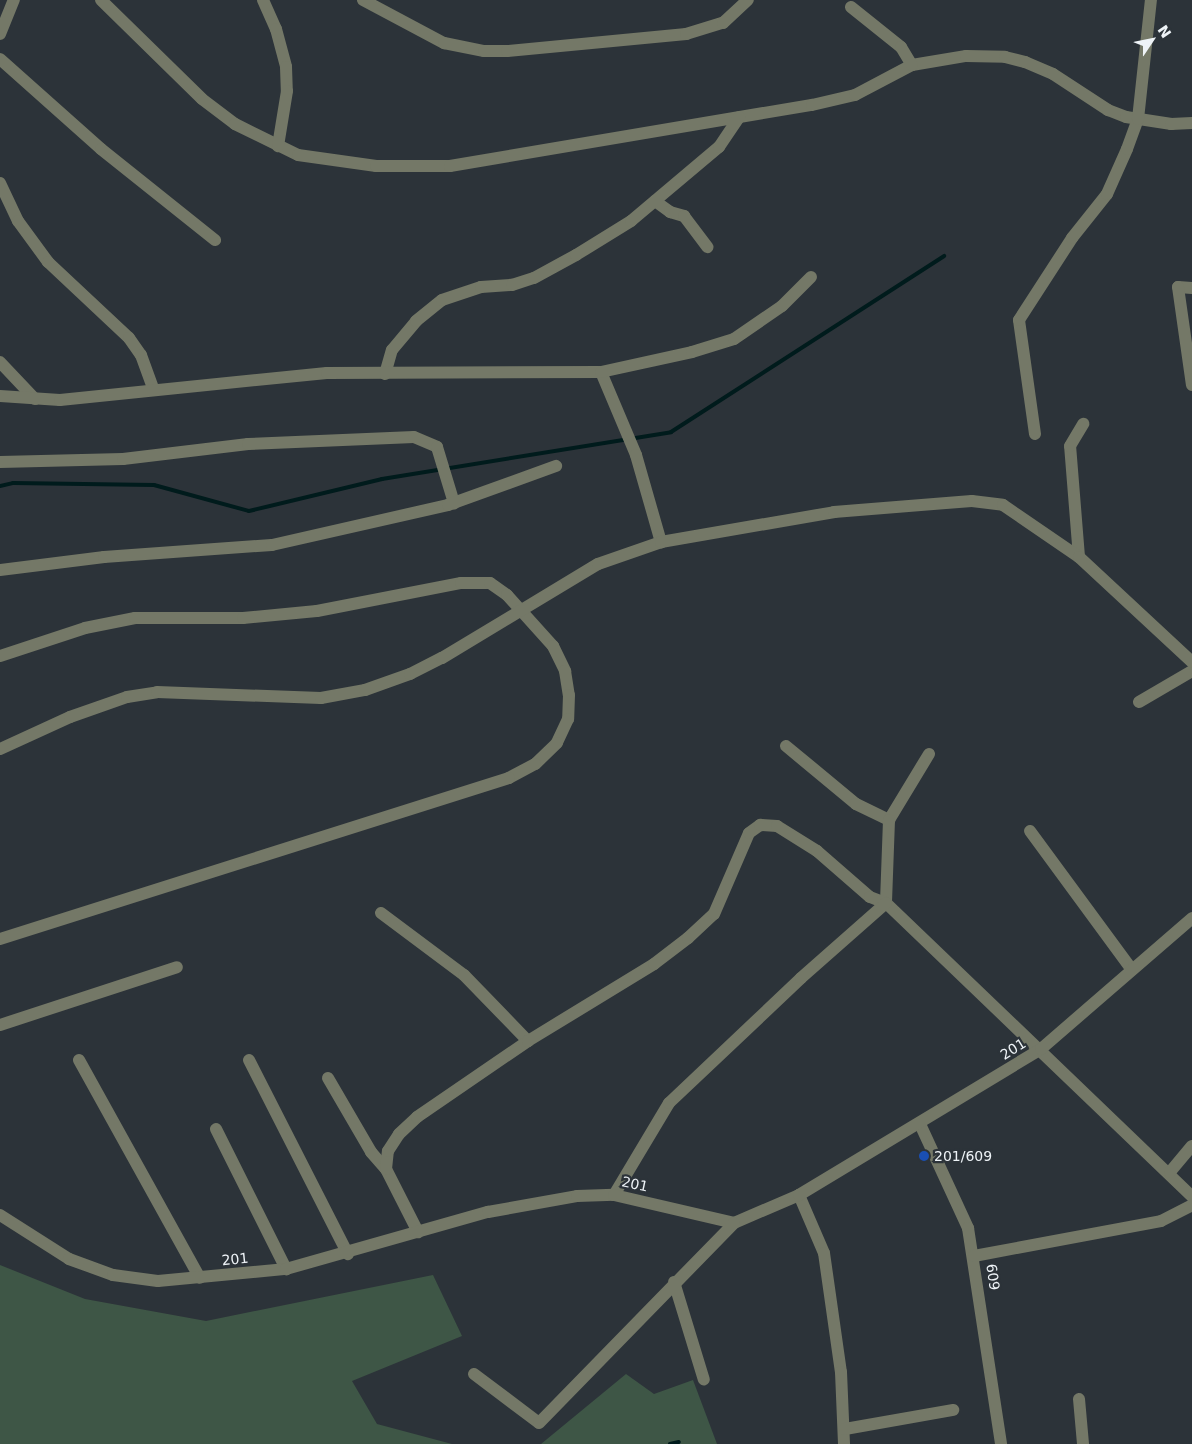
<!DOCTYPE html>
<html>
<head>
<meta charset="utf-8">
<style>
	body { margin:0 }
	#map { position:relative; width:1192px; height:1444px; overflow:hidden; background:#2c3339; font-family:"DejaVu Sans",sans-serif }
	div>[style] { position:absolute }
	.green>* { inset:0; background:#3e5646 }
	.stream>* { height:4px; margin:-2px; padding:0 2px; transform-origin:2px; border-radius:2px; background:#001b1c }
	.minor>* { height:12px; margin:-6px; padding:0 6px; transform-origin:6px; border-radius:6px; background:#747867 }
	.dots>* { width:14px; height:14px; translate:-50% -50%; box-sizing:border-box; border:2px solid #2c3339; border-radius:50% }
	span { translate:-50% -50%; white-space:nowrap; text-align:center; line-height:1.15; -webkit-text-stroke:4.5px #2c3339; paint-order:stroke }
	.street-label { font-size:14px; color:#eef3f7 }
	.poi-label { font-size:14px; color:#eef3f7 }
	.left { translate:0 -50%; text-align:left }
	.north { position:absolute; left:1127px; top:15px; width:50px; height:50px; -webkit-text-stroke:4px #2c3339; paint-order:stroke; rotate:56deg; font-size:14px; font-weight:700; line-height:20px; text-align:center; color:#eef3f7 }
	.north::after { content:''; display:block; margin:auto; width:18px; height:22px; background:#eef3f7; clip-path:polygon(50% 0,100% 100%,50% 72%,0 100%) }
</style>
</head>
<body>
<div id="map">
	<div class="green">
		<div style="clip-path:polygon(0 1265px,85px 1299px,206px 1321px,433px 1275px,462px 1336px,352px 1381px,377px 1424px,452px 1444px,0 1444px)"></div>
		<div style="clip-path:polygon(626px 1374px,654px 1394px,693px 1380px,717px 1444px,541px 1444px)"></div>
	</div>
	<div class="stream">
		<div style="left:0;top:486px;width:13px;rotate:-13deg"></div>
		<div style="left:13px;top:483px;width:141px;rotate:0.8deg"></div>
		<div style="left:154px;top:485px;width:98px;rotate:15.3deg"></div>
		<div style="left:249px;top:511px;width:137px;rotate:-13.5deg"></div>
		<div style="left:382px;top:479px;width:293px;rotate:-9.2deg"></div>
		<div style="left:671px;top:432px;width:325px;rotate:-32.8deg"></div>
		<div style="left:670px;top:1444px;width:9px;rotate:-13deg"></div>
	</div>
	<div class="minor">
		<div style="left:101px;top:0;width:141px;rotate:44.4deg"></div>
		<div style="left:202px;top:99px;width:41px;rotate:37.1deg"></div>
		<div style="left:235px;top:124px;width:70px;rotate:26.2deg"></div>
		<div style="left:298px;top:155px;width:79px;rotate:8deg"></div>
		<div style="left:376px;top:166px;width:74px"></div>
		<div style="left:450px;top:166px;width:367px;rotate:-9.6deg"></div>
		<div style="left:812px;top:105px;width:44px;rotate:-13.1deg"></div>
		<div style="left:855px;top:95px;width:64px;rotate:-27.8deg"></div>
		<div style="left:912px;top:65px;width:55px;rotate:-9.5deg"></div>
		<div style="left:966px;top:56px;width:39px;rotate:1deg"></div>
		<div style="left:1005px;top:57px;width:21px;rotate:14deg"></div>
		<div style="left:1025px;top:62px;width:30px;rotate:23deg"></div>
		<div style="left:1053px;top:74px;width:66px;rotate:33.2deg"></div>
		<div style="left:1108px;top:110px;width:19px;rotate:21deg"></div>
		<div style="left:1126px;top:117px;width:46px;rotate:8.8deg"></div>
		<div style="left:1171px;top:124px;width:21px;rotate:-3deg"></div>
		<div style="left:263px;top:0;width:32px;rotate:66deg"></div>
		<div style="left:276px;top:29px;width:39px;rotate:75deg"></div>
		<div style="left:286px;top:67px;width:24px;rotate:88deg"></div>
		<div style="left:287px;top:91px;width:56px;rotate:99.3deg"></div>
		<div style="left:363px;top:0;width:92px;rotate:28deg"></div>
		<div style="left:444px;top:43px;width:41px;rotate:11.3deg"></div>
		<div style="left:484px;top:51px;width:23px"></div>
		<div style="left:507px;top:51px;width:180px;rotate:-5.4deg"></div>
		<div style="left:686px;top:34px;width:39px;rotate:-17deg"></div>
		<div style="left:723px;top:23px;width:34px;rotate:-43deg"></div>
		<div style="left:851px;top:7px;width:64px;rotate:38.7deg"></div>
		<div style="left:901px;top:47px;width:21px;rotate:59deg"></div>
		<div style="left:0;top:34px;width:37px;rotate:-68deg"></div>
		<div style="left:0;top:59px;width:135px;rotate:41.7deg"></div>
		<div style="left:101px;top:149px;width:146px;rotate:38.6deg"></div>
		<div style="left:0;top:183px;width:42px;rotate:64.7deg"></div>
		<div style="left:18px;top:221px;width:51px;rotate:53.8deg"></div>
		<div style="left:48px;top:262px;width:111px;rotate:43.2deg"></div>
		<div style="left:129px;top:338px;width:21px;rotate:55deg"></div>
		<div style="left:141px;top:355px;width:37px;rotate:70deg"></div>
		<div style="left:655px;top:201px;width:19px;rotate:36deg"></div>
		<div style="left:670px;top:212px;width:15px;rotate:16deg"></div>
		<div style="left:684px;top:216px;width:39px;rotate:53deg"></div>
		<div style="left:1192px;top:288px;width:14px;rotate:-176deg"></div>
		<div style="left:1178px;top:287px;width:99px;rotate:81.9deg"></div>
		<div style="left:0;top:362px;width:51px;rotate:46.6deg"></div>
		<div style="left:601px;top:372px;width:90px;rotate:67.1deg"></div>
		<div style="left:636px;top:455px;width:91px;rotate:74deg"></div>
		<div style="left:385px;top:374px;width:25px;rotate:-74deg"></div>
		<div style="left:392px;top:350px;width:38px;rotate:-50deg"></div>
		<div style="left:416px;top:321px;width:33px;rotate:-39deg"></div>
		<div style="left:442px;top:300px;width:41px;rotate:-18.4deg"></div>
		<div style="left:481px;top:287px;width:31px;rotate:-4deg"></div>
		<div style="left:512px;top:285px;width:23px;rotate:-18deg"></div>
		<div style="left:534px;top:278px;width:48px;rotate:-28.7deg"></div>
		<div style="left:576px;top:255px;width:65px;rotate:-31.7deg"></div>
		<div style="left:631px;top:221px;width:115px;rotate:-40.1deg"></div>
		<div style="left:719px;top:147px;width:36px;rotate:-56deg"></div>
		<div style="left:0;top:396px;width:60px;rotate:3.8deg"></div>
		<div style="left:60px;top:400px;width:268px;rotate:-5.8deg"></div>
		<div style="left:327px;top:373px;width:274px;rotate:-0.2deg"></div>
		<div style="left:601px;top:372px;width:93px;rotate:-12.4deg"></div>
		<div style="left:692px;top:352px;width:44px;rotate:-17.2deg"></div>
		<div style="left:734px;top:339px;width:58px;rotate:-34.5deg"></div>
		<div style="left:782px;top:306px;width:41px;rotate:-45deg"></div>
		<div style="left:1035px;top:434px;width:115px;rotate:-98deg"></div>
		<div style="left:1019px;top:320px;width:98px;rotate:-57.1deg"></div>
		<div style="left:1072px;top:238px;width:56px;rotate:-51.5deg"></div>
		<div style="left:1107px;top:194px;width:49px;rotate:-66deg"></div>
		<div style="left:1127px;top:149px;width:32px;rotate:-70deg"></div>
		<div style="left:1138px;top:119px;width:120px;rotate:-83.8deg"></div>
		<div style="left:0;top:462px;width:123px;rotate:-1.4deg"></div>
		<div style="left:123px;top:459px;width:126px;rotate:-6.8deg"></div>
		<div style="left:248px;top:444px;width:166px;rotate:-2.4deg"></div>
		<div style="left:414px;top:437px;width:25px;rotate:23deg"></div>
		<div style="left:437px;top:447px;width:59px;rotate:73.1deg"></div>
		<div style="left:1079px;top:557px;width:111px;rotate:-94.6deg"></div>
		<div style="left:1070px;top:446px;width:26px;rotate:-59deg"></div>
		<div style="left:0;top:570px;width:105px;rotate:-7.1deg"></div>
		<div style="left:104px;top:557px;width:168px;rotate:-4.1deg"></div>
		<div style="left:272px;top:545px;width:180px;rotate:-12.8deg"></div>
		<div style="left:448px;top:505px;width:115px;rotate:-19.9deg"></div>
		<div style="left:0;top:656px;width:89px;rotate:-18.2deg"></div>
		<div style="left:85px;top:628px;width:51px;rotate:-11.3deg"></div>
		<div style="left:135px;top:618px;width:108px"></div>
		<div style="left:243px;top:618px;width:74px;rotate:-5.4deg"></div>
		<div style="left:317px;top:611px;width:147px;rotate:-11deg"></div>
		<div style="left:461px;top:583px;width:29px"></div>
		<div style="left:490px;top:583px;width:21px;rotate:35deg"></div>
		<div style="left:507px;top:595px;width:69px;rotate:48deg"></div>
		<div style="left:553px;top:646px;width:28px;rotate:64deg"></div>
		<div style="left:565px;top:671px;width:24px;rotate:81deg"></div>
		<div style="left:569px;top:695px;width:24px;rotate:92deg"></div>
		<div style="left:568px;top:719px;width:26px;rotate:115deg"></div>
		<div style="left:557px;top:743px;width:30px;rotate:136deg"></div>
		<div style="left:535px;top:764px;width:30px;rotate:152deg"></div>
		<div style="left:509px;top:778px;width:534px;rotate:162.45deg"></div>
		<div style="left:1139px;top:702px;width:61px;rotate:-30.3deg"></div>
		<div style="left:786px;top:746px;width:91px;rotate:39.6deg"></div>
		<div style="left:856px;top:804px;width:37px;rotate:26deg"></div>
		<div style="left:0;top:749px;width:77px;rotate:-24.6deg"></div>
		<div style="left:70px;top:717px;width:60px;rotate:-19.3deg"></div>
		<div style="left:127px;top:697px;width:30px;rotate:-9deg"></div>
		<div style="left:157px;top:692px;width:164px;rotate:2.1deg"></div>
		<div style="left:321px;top:698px;width:45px;rotate:-10.3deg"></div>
		<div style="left:365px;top:690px;width:48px;rotate:-19.6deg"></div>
		<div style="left:410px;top:674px;width:36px;rotate:-27deg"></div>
		<div style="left:442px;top:658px;width:182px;rotate:-31.1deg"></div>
		<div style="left:598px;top:564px;width:67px;rotate:-19.2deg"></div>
		<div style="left:661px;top:542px;width:176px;rotate:-9.8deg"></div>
		<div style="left:834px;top:512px;width:138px;rotate:-4.6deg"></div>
		<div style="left:972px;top:501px;width:31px;rotate:7deg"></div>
		<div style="left:1003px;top:505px;width:92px;rotate:34.4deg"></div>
		<div style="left:1079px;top:557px;width:154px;rotate:42.9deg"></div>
		<div style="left:929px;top:754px;width:77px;rotate:121.2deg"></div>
		<div style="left:889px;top:820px;width:83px;rotate:92.1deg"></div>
		<div style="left:886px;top:903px;width:424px;rotate:43.8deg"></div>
		<div style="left:1030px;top:831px;width:172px;rotate:53.7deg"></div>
		<div style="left:381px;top:913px;width:104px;rotate:36.8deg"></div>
		<div style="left:464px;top:975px;width:92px;rotate:45.9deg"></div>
		<div style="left:0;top:1025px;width:186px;rotate:-18.1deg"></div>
		<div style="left:79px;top:1060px;width:249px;rotate:61deg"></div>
		<div style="left:249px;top:1060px;width:218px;rotate:63deg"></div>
		<div style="left:328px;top:1078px;width:86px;rotate:59.8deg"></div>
		<div style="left:371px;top:1152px;width:23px;rotate:49deg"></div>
		<div style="left:386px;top:1169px;width:71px;rotate:63.1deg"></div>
		<div style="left:920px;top:1124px;width:115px;rotate:65.2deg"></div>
		<div style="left:968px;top:1228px;width:219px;rotate:81.3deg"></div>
		<div style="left:216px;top:1129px;width:157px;rotate:63.4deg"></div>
		<div style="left:386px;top:1169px;width:18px;rotate:-84deg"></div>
		<div style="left:388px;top:1151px;width:20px;rotate:-57deg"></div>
		<div style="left:399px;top:1134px;width:25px;rotate:-43deg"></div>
		<div style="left:417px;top:1117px;width:135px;rotate:-34.4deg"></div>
		<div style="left:528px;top:1041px;width:148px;rotate:-31.4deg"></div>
		<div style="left:654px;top:964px;width:43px;rotate:-37.4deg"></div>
		<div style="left:688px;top:938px;width:35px;rotate:-43deg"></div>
		<div style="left:714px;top:914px;width:88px;rotate:-66.6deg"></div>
		<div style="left:749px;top:833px;width:14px;rotate:-36deg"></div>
		<div style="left:760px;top:825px;width:17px;rotate:3deg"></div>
		<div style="left:777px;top:826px;width:47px;rotate:32deg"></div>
		<div style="left:817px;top:851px;width:70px;rotate:41deg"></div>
		<div style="left:870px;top:897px;width:17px;rotate:21deg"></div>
		<div style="left:1170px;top:1172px;width:34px;rotate:-50deg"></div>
		<div style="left:614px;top:1195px;width:107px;rotate:-59.1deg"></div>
		<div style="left:669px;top:1103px;width:182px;rotate:-43.4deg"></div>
		<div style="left:801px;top:978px;width:113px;rotate:-41.4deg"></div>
		<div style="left:799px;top:1195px;width:63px;rotate:66.7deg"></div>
		<div style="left:824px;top:1253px;width:120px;rotate:81.9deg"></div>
		<div style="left:841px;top:1372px;width:72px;rotate:87.6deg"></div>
		<div style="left:0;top:1215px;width:82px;rotate:32.5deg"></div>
		<div style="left:69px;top:1259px;width:47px;rotate:20deg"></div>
		<div style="left:113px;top:1275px;width:45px;rotate:7.6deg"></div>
		<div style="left:158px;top:1281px;width:129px;rotate:-5.4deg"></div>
		<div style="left:286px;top:1269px;width:210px;rotate:-15.8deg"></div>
		<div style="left:488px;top:1212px;width:90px;rotate:-10.2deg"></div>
		<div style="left:577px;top:1196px;width:37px;rotate:-2deg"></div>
		<div style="left:614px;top:1195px;width:123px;rotate:13.1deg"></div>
		<div style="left:734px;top:1223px;width:71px;rotate:-23.3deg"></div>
		<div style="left:799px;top:1195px;width:283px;rotate:-31.1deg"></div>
		<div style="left:1041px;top:1049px;width:200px;rotate:-40.9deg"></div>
		<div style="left:974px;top:1256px;width:190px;rotate:-10.6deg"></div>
		<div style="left:1161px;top:1221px;width:35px;rotate:-27deg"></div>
		<div style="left:674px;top:1282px;width:102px;rotate:73deg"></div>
		<div style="left:474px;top:1374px;width:81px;rotate:37deg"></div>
		<div style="left:539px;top:1423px;width:279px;rotate:-45.7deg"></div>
		<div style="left:1079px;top:1399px;width:45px;rotate:84.9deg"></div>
		<div style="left:845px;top:1429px;width:110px;rotate:-10deg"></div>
	</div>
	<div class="dots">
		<div style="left:924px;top:1156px;background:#1a4fb4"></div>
	</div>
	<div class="street-label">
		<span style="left:1013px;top:1049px;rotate:-32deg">201</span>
		<span style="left:635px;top:1184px;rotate:12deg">201</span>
		<span style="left:235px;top:1259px;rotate:-6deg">201</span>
		<span style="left:993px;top:1277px;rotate:82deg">609</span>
	</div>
	<div class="poi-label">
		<span class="left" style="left:934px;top:1156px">201/609</span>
	</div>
	<div class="north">N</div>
</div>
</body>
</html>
